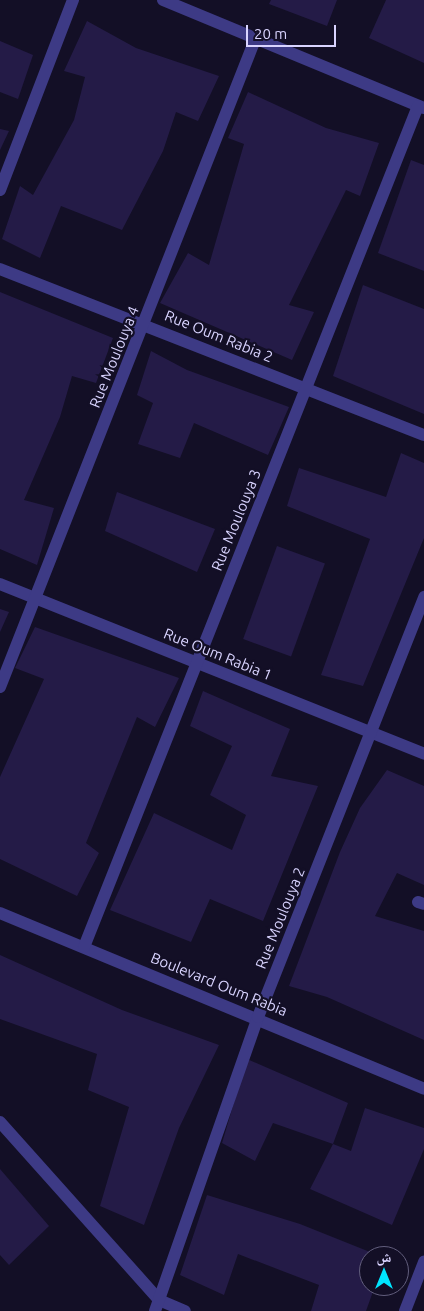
<!DOCTYPE html>
<html>
<head>
<meta charset="utf-8">
<style>
	body { margin:0 }
	#map { position:relative; width:424px; height:1311px; overflow:hidden; background:#130f26; font-family:Ubuntu,"Noto Naskh Arabic",sans-serif }
	div>[style] { position:absolute }
	.building>* { inset:0; background:#241b47; transform-origin:0 0 }
	.minor>* { height:12px; margin:-6px; padding:0 6px; transform-origin:6px; border-radius:6px; background:#3d3a85 }
	span { translate:-50% -50%; white-space:nowrap; text-align:center; line-height:1.15; -webkit-text-stroke:4.5px #130f26; paint-order:stroke }
	.street-label { font-size:15px; color:#d9d4ff }
	.north { position:absolute; left:359px; top:1246px; width:50px; height:50px; box-sizing:border-box; background:#130f26; border:1px solid #625e7d; border-radius:50%; rotate:0deg; font-size:14px; font-weight:700; line-height:20px; text-align:center; color:#d9d4ff }
	.north::after { content:''; display:block; margin:auto; width:18px; height:22px; background:#00e5ff; clip-path:polygon(50% 0,100% 100%,50% 72%,0 100%) }
	.scale { position:absolute; left:246px; top:25px; width:90px; height:22px; box-sizing:border-box; border:2px solid #d9d4ff; border-top:0; padding-left:6px; font-size:15px; line-height:18px; white-space:nowrap; color:#d9d4ff; -webkit-text-stroke:4px #130f26; paint-order:stroke }
</style>
</head>
<body>
<div id="map">
	<div class="building">
		<div style="clip-path:polygon(271px 0,337px 0,327px 26px,269px 4px)"></div>
		<div style="clip-path:polygon(386px 0,424px 0,424px 63px,369px 38px)"></div>
		<div style="clip-path:polygon(87px 21px,136px 48px,219px 76px,198px 121px,176px 112px,163px 151px,122px 230px,61px 206px,40px 258px,2px 239px,20px 186px,33px 195px,74px 120px,85px 77px,64px 71px)"></div>
		<div style="clip-path:polygon(0 41px,33px 55px,18px 99px,0 92px)"></div>
		<div style="clip-path:polygon(248px 92px,326px 128px,379px 143px,360px 196px,346px 190px,289px 305px,314px 312px,292px 360px,160px 303px,188px 253px,209px 265px,244px 144px,228px 138px)"></div>
		<div style="clip-path:polygon(0 129px,9px 131px,0 150px)"></div>
		<div style="clip-path:polygon(411px 160px,424px 165px,424px 271px,378px 253px)"></div>
		<div style="clip-path:polygon(363px 285px,424px 309px,424px 414px,333px 376px)"></div>
		<div style="clip-path:polygon(0 292px,113px 338px,96px 383px,72px 376px,60px 417px,24px 500px,54px 508px,37px 565px,0 549px)"></div>
		<div style="clip-path:polygon(151px 351px,187px 370px,289px 407px,268px 455px,194px 423px,180px 458px,138px 444px,153px 403px,137px 395px)"></div>
		<div style="clip-path:polygon(401px 453px,424px 463px,424px 538px,363px 686px,321px 675px,370px 539px,287px 506px,299px 468px,386px 497px)"></div>
		<div style="clip-path:polygon(117px 492px,215px 529px,197px 572px,105px 531px)"></div>
		<div style="left:277px;top:546px;width:51px;height:99px;rotate:20deg"></div>
		<div style="clip-path:polygon(0 609px,9px 612px,0 632px)"></div>
		<div style="clip-path:polygon(35px 627px,179px 678px,155px 727px,137px 717px,86px 843px,99px 853px,77px 896px,0 859px,0 777px,44px 679px,15px 668px)"></div>
		<div style="clip-path:polygon(203px 691px,290px 729px,271px 776px,318px 786px,263px 921px,210px 899px,191px 942px,110px 910px,154px 813px,232px 850px,246px 815px,210px 795px,232px 746px,190px 726px)"></div>
		<div style="clip-path:polygon(387px 770px,424px 786px,424px 885px,397px 873px,375px 916px,424px 931px,424px 1040px,327px 997px,289px 986px,340px 852px,360px 808px)"></div>
		<div style="clip-path:polygon(0 955px,122px 1010px,219px 1045px,179px 1128px,144px 1225px,100px 1206px,129px 1107px,88px 1090px,97px 1054px,0 1019px)"></div>
		<div style="clip-path:polygon(247px 1059px,348px 1103px,333px 1144px,351px 1151px,365px 1108px,424px 1128px,424px 1149px,392px 1225px,310px 1189px,333px 1144px,273px 1123px,255px 1161px,222px 1143px)"></div>
		<div style="clip-path:polygon(0 1169px,49px 1226px,9px 1265px,0 1255px)"></div>
		<div style="clip-path:polygon(207px 1195px,300px 1224px,380px 1256px,369px 1256px,369px 1286px,375px 1286px,366px 1311px,311px 1311px,319px 1285px,238px 1254px,224px 1295px,180px 1275px)"></div>
	</div>
	<div class="minor">
		<div style="left:163px;top:0;width:282px;rotate:22.5deg"></div>
		<div style="left:0;top:190px;width:204px;rotate:-69deg"></div>
		<div style="left:0;top:269px;width:455px;rotate:21.4deg"></div>
		<div style="left:0;top:584px;width:457px;rotate:21.8deg"></div>
		<div style="left:0;top:687px;width:699px;rotate:-68.5deg"></div>
		<div style="left:418px;top:902px;width:6px;rotate:18deg"></div>
		<div style="left:0;top:913px;width:459px;rotate:22.5deg"></div>
		<div style="left:84px;top:947px;width:905px;rotate:-68.34deg"></div>
		<div style="left:0;top:1122px;width:239px;rotate:48.2deg"></div>
		<div style="left:159px;top:1300px;width:28px;rotate:23deg"></div>
		<div style="left:155px;top:1311px;width:312px;rotate:-70.7deg"></div>
		<div style="left:258px;top:1017px;width:452px;rotate:-68.4deg"></div>
		<div style="left:405px;top:1311px;width:53px;rotate:-68.8deg"></div>
	</div>
	<div class="street-label">
		<span style="left:219px;top:336px;rotate:22deg">Rue Oum Rabia 2</span>
		<span style="left:114px;top:357px;rotate:-68deg">Rue Moulouya 4</span>
		<span style="left:236px;top:520px;rotate:-68deg">Rue Moulouya 3</span>
		<span style="left:218px;top:654px;rotate:22deg">Rue Oum Rabia 1</span>
		<span style="left:280px;top:918px;rotate:-68deg">Rue Moulouya 2</span>
		<span style="left:219px;top:984px;rotate:22deg">Boulevard Oum Rabia</span>
	</div>
	<div class="north">ش</div>
	<div class="scale">20 m</div>
</div>
</body>
</html>
